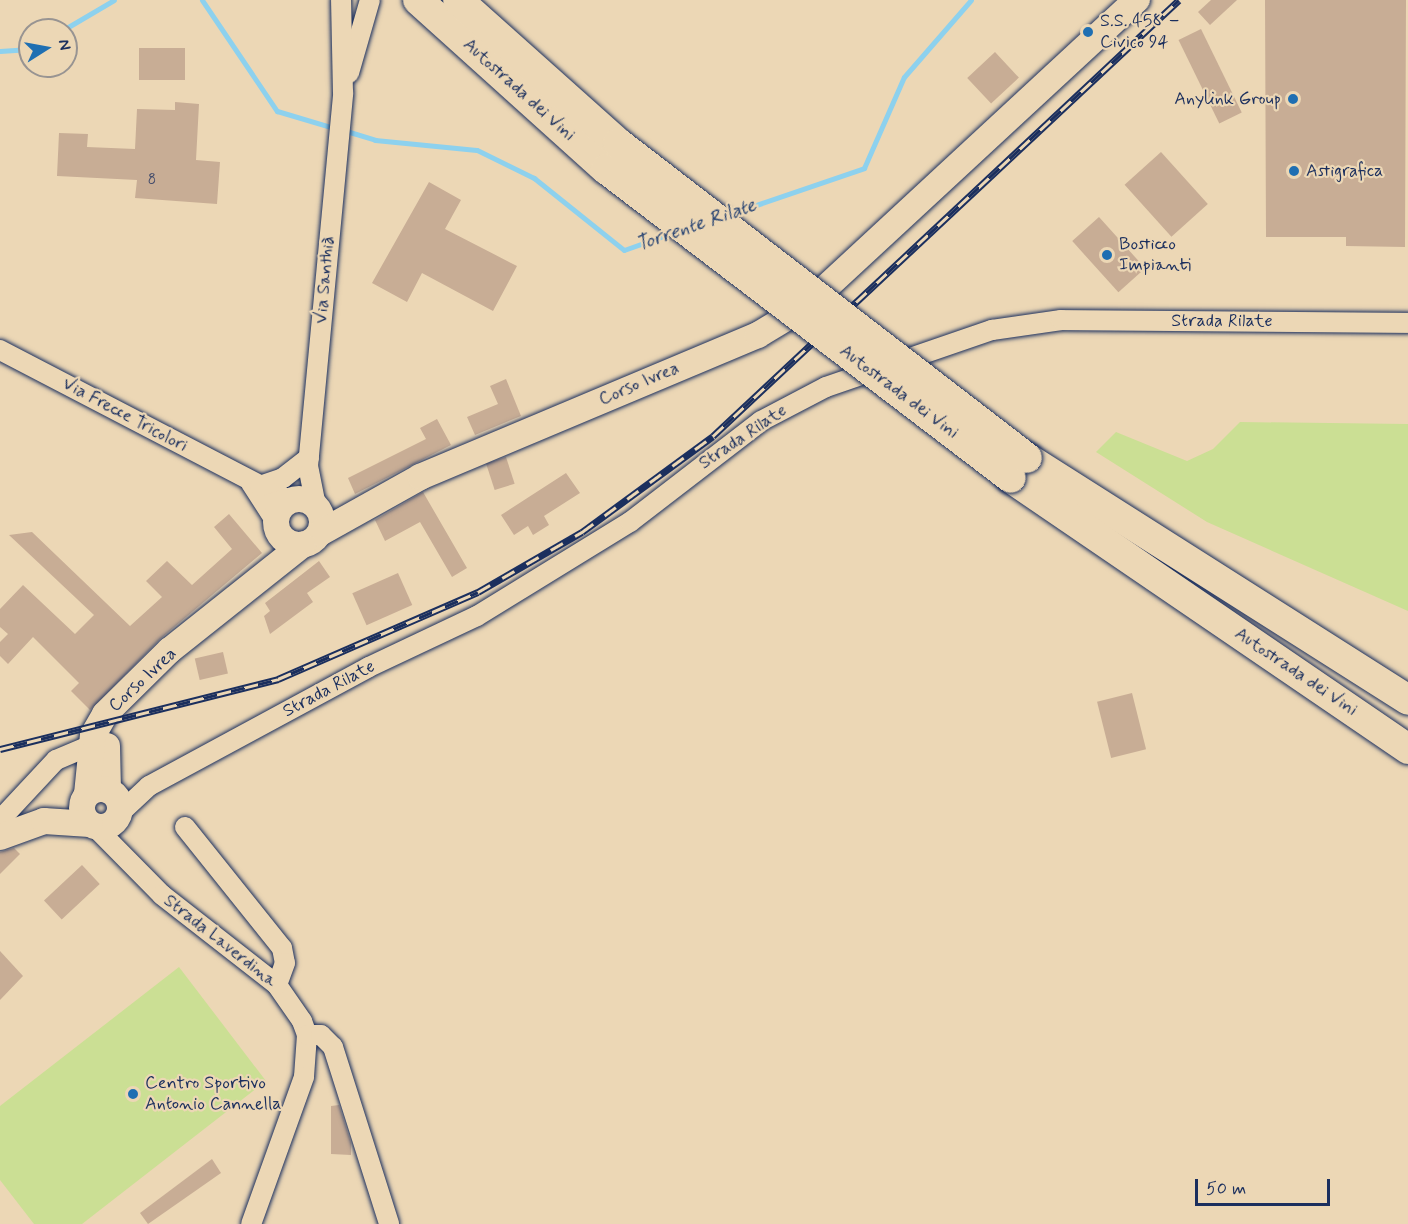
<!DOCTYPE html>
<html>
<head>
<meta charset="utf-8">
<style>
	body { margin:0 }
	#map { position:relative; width:1408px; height:1224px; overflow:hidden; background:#ecd7b5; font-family:Mynerve,sans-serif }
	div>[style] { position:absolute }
	.green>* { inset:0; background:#cbdf94 }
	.stream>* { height:5px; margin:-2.5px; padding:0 2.5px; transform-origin:2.5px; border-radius:2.5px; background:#8dd1ee }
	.building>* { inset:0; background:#c8ad95; transform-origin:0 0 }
	.roads { filter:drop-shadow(0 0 2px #1b2f5e) drop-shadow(0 0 2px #1b2f5e) }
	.minor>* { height:20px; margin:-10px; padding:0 10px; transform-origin:10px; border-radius:10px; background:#ecd7b5 }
	.major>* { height:26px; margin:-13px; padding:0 13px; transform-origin:13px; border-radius:13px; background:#ecd7b5 }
	.major>.ring { margin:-13px; padding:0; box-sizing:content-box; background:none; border:26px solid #ecd7b5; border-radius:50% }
	.highway>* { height:30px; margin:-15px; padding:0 15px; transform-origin:15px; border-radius:15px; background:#ecd7b5 }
	.rail>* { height:7px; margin-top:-3.5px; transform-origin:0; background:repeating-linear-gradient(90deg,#ecd7b5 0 14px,#1b2f5e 0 28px); box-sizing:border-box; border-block:2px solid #1b2f5e }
	.bridges { filter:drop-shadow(0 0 2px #1b2f5e) drop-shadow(0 0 2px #1b2f5e) }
	.highway-bridge>* { height:30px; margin:-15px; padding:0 15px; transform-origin:15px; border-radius:15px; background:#ecd7b5 }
	.dots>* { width:16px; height:16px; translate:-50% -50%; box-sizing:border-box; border:3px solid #ecd7b5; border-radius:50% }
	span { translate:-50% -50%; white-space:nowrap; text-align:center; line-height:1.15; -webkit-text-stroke:4.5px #ecd7b5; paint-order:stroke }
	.number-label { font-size:15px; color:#464e6c }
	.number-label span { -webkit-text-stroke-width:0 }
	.poi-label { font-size:18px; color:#1b2f5e }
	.left { translate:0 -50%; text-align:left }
	.right { translate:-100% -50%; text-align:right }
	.street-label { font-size:18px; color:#1b2f5e }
	.water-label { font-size:20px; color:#2c4774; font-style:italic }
	.north { position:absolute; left:18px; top:18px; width:60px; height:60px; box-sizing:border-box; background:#ecd7b5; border:2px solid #989492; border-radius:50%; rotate:79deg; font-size:16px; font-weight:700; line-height:24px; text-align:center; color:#1b2f5e }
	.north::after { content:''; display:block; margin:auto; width:21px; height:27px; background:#1f6fb2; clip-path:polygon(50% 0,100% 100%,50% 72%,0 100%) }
	.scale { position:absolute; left:1195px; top:1179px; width:135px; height:27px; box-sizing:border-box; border:3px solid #1b2f5e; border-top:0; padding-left:8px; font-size:18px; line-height:21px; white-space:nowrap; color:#1b2f5e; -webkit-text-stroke:4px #ecd7b5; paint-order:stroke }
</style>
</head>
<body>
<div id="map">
	<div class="green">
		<div style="clip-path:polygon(1240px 422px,1408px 424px,1408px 611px,1207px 522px,1096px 452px,1116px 432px,1187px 461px,1213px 449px)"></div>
		<div style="clip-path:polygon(179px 967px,266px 1081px,82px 1224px,34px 1224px,0 1180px,0 1106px)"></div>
	</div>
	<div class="stream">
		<div style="left:202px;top:0;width:134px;rotate:56deg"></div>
		<div style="left:277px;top:111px;width:59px;rotate:16.6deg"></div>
		<div style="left:63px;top:30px;width:59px;rotate:-30.5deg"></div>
		<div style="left:0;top:51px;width:30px;rotate:-4deg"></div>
		<div style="left:343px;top:130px;width:34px;rotate:17deg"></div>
		<div style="left:375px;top:140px;width:102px;rotate:5.6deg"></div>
		<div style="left:477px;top:150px;width:64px;rotate:26.2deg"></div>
		<div style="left:534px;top:178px;width:115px;rotate:38.7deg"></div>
		<div style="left:624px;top:250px;width:51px;rotate:-19.5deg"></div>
		<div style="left:727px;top:215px;width:145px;rotate:-18.9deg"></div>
		<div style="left:864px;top:168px;width:99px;rotate:-66.3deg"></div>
		<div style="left:904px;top:77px;width:102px;rotate:-49deg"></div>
	</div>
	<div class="building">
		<div style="clip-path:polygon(1211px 0,1237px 0,1210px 25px,1198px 12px)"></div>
		<div style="clip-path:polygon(1265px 0,1406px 0,1405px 247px,1346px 246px,1346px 237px,1266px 237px)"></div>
		<div style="left:1201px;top:29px;width:93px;height:25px;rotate:64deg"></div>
		<div style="left:185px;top:48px;width:32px;height:46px;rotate:90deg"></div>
		<div style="left:995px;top:52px;width:35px;height:38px;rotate:47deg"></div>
		<div style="clip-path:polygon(175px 102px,199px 104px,196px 160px,220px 162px,217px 204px,135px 198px,137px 180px,57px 176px,59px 133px,88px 134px,87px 147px,135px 149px,137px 109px,175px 110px)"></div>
		<div style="left:1161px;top:152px;width:70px;height:49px;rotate:48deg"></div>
		<div style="clip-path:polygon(429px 182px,461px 200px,445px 229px,517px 266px,493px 311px,422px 273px,407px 302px,372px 283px)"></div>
		<div style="left:1099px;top:217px;width:69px;height:36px;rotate:48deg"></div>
		<div style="clip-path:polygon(506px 379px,521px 416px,475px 435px,467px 417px,498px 404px,490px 386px)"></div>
		<div style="clip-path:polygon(437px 419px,451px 445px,355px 494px,348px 478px,426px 439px,420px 428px)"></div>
		<div style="left:506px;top:457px;width:28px;height:21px;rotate:72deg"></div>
		<div style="clip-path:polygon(566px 473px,580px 493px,544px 516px,549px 525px,533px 535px,528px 526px,514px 535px,501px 515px)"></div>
		<div style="clip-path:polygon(423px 492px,467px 568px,452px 577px,420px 522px,385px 541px,375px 520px)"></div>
		<div style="clip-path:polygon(229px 514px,262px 553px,160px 639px,90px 710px,71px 691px,79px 683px,33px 637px,8px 664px,0 656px,0 642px,8px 634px,0 627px,0 609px,23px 585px,75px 634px,94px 615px,9px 535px,32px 532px,130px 626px,162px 597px,146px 581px,167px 561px,192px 585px,232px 549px,214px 527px)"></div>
		<div style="clip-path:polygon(319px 561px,330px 577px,307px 593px,313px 602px,270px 634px,264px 616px,270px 611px,265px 603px)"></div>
		<div style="left:398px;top:573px;width:35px;height:50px;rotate:66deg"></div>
		<div style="left:223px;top:652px;width:22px;height:29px;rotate:77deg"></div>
		<div style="left:1132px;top:693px;width:58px;height:36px;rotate:76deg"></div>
		<div style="clip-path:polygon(14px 848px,20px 854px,0 874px,0 852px)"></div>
		<div style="left:82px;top:865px;width:26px;height:52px;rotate:47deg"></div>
		<div style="clip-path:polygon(0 951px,23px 976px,0 1000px)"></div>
		<div style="clip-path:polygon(339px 1105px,351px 1143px,351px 1155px,331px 1154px,331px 1106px)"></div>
		<div style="clip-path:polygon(212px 1159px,221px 1173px,148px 1224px,140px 1213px)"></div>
	</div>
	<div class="roads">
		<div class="minor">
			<div style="left:349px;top:73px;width:76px;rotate:-74deg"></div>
			<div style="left:0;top:350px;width:327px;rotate:27.5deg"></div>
			<div style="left:251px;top:483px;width:46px;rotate:57.3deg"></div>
			<div style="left:260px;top:486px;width:24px;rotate:-19deg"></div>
			<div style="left:283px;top:478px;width:33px;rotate:-38deg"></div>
			<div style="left:316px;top:506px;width:41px;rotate:-101.3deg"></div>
			<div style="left:308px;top:466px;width:375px;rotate:-84.6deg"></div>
			<div style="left:343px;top:93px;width:93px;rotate:-91.2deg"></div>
			<div style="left:119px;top:814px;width:41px;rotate:-43deg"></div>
			<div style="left:149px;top:786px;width:250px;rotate:-28.4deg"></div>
			<div style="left:369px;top:667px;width:119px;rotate:-25.3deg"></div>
			<div style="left:477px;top:616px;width:180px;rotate:-31.6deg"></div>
			<div style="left:630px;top:522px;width:165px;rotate:-37.6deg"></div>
			<div style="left:761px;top:421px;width:73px;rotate:-27.6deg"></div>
			<div style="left:826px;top:387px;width:176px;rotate:-19deg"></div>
			<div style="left:992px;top:330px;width:70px;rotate:-8.2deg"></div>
			<div style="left:1061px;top:320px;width:347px;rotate:0.5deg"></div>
			<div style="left:0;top:820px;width:82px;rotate:-47deg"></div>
			<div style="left:56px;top:760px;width:38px;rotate:-23deg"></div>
			<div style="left:93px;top:825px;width:98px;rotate:45.4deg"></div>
			<div style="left:162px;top:895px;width:146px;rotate:38deg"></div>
			<div style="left:277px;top:985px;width:44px;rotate:55.2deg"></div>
			<div style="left:302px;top:1021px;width:15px;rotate:70deg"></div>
			<div style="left:307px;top:1035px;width:42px;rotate:94.1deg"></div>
			<div style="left:304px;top:1077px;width:156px;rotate:109.8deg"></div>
			<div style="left:185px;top:827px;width:155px;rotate:51.3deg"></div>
			<div style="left:282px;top:948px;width:15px;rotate:79deg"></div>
			<div style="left:285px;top:963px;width:23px;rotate:110deg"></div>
			<div style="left:307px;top:1035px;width:14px"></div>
			<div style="left:321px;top:1035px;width:17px;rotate:45deg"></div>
			<div style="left:333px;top:1047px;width:186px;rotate:72.4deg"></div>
		</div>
		<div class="major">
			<div class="ring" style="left:276px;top:499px;width:20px;height:20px"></div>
			<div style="left:320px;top:533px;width:115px;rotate:-29.2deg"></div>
			<div style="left:420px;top:477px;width:367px;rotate:-22.8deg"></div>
			<div style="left:758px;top:335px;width:56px;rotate:-31.1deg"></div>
			<div style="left:806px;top:306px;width:451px;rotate:-42.8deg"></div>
			<div style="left:107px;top:746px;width:44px;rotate:88.7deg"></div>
			<div class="ring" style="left:82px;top:789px;width:12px;height:12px"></div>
			<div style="left:87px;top:794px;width:59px;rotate:-84.2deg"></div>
			<div style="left:93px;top:735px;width:24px;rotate:-60deg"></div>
			<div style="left:105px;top:714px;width:91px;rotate:-44.6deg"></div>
			<div style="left:170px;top:650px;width:169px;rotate:-38.5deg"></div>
			<div style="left:0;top:837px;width:47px;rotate:-20deg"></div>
			<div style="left:44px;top:821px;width:46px;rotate:3.7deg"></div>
		</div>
		<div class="highway">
			<div style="left:1027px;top:458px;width:451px;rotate:32.4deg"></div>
			<div style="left:1011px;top:478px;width:481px;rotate:34.3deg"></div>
		</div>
	</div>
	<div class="rail">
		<div style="left:0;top:749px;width:287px;rotate:-14.1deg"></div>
		<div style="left:278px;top:679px;width:218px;rotate:-23.5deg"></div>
		<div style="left:478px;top:592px;width:120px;rotate:-30deg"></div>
		<div style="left:582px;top:532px;width:162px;rotate:-36.2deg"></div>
		<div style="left:713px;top:436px;width:638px;rotate:-43.1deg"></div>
	</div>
	<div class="bridges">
		<div class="highway-bridge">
			<div style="left:418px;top:0;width:253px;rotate:42deg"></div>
			<div style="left:606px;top:169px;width:509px;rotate:37.34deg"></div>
			<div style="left:458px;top:0;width:215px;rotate:41.8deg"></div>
			<div style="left:618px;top:143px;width:516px;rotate:37.6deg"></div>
		</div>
	</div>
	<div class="dots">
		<div style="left:1088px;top:32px;background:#1f6fb2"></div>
		<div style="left:1293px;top:99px;background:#1f6fb2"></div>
		<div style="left:1294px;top:171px;background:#1f6fb2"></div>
		<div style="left:1107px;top:255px;background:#1f6fb2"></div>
		<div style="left:133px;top:1094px;background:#1f6fb2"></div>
	</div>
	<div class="number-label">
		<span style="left:152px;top:181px">8</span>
	</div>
	<div class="poi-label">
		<span class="left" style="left:1100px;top:32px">S.S. 458 –<br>Civico 94</span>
		<span class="right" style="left:1281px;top:99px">Anylink Group</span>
		<span class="left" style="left:1306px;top:171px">Astigrafica</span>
		<span class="left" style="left:1119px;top:255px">Bosticco<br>Impianti</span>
		<span class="left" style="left:145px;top:1094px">Centro Sportivo<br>Antonio Cannella</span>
	</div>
	<div class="street-label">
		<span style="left:519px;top:90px;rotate:42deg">Autostrada dei Vini</span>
		<span style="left:325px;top:280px;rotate:-85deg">Via Santhià</span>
		<span style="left:1222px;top:321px">Strada Rilate</span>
		<span style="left:639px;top:384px;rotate:-23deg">Corso Ivrea</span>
		<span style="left:899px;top:392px;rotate:37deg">Autostrada dei Vini</span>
		<span style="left:125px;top:415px;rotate:28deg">Via Frecce Tricolori</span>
		<span style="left:743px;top:437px;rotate:-34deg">Strada Rilate</span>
		<span style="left:1296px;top:672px;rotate:34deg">Autostrada dei Vini</span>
		<span style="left:143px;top:680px;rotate:-43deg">Corso Ivrea</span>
		<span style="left:329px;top:689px;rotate:-28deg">Strada Rilate</span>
		<span style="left:220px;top:941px;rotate:38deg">Strada Laverdina</span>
	</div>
	<div class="water-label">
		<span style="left:696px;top:225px;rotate:-19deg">Torrente Rilate</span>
	</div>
	<div class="north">N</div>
	<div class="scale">50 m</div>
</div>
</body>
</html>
